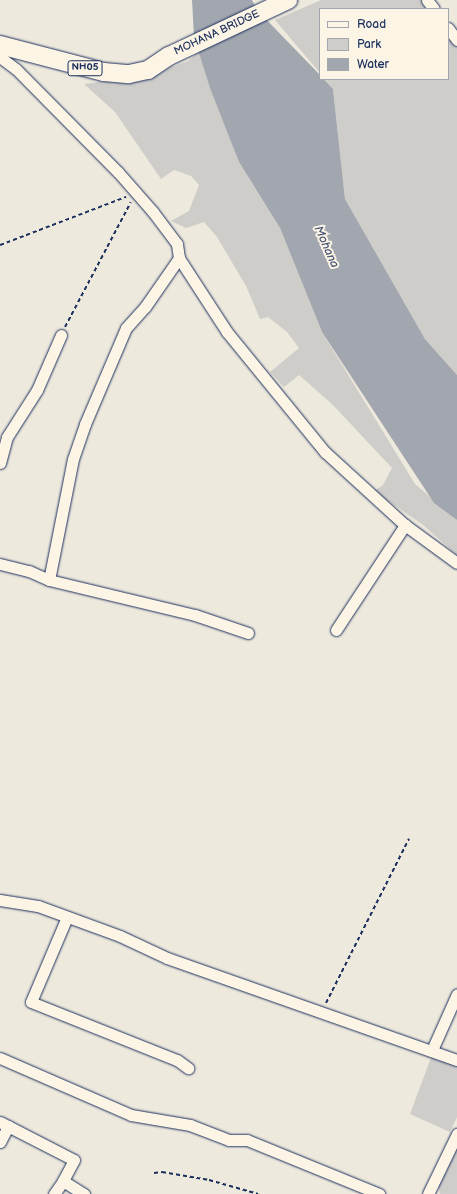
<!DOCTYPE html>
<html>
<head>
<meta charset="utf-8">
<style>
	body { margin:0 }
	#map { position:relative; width:457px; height:1194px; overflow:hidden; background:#eee9dd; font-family:"Balsamiq Sans",sans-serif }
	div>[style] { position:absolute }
	.green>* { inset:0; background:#cfcdca }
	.water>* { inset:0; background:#a2a7af }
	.path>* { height:2px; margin-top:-1px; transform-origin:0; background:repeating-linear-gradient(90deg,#1b2f5e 0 4px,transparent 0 7px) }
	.roads { filter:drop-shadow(0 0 1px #1b2f5e) drop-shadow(0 0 1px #1b2f5e) }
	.minor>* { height:11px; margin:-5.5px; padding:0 5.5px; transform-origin:5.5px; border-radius:5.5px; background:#fcf5e5 }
	.primary>* { height:18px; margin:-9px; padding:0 9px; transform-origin:9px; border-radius:9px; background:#fcf5e5 }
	span { translate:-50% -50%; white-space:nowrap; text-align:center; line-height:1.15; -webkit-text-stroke:4px #fcf5e5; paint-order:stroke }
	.shield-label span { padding:1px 3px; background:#fcf5e5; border:1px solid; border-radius:3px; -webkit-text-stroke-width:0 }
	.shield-label { font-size:10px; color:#1b2f5e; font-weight:700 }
	.street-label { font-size:11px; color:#1b2f5e }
	.water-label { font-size:12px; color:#445376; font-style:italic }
	.legend { position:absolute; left:319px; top:8px; width:130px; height:72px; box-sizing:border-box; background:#fcf5e5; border:1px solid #a2a6af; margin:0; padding:5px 7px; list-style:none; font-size:12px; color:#1b2f5e }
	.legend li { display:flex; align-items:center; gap:8px; height:20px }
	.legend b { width:20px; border:1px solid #a2a6af }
</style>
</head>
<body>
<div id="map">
	<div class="green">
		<div style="clip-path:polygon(321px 0,432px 0,437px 9px,320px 9px,320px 73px,275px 20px)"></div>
		<div style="clip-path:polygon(448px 27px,457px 42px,457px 375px,425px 339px,345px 199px,333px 89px,325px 79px,448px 79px)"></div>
		<div style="clip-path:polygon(199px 52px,239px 162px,280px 228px,322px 332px,415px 484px,457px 520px,457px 555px,423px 525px,374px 491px,383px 485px,392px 468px,333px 405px,299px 375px,284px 387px,270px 372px,299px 348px,287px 332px,268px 317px,260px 319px,246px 286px,217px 237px,204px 222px,186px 228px,171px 221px,189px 211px,199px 185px,191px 176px,174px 170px,161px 179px,115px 112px,84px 84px,149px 75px,188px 61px)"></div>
		<div style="clip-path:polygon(432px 1055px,457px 1065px,457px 1117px,450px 1132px,410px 1114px)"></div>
		<div style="clip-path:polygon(457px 1140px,457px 1194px,440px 1194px,438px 1183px)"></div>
	</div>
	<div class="water">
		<div style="clip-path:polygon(192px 0,252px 0,257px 10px,320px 75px,320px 79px,324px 79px,333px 89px,345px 199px,425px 339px,457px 375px,457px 520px,434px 503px,322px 332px,280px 228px,239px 162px,210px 88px,194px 37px)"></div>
	</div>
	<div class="path">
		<div style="left:0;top:245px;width:135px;rotate:-20.9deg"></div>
		<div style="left:65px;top:327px;width:141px;rotate:-62.2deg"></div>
		<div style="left:326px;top:1003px;width:184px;rotate:-63.2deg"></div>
		<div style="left:154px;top:1173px;width:8px;rotate:-7deg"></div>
		<div style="left:162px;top:1172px;width:48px;rotate:9.7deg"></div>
		<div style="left:209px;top:1180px;width:51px;rotate:15.9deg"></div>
	</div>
	<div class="roads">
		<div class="minor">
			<div style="left:427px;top:0;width:11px;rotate:52deg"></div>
			<div style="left:448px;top:28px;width:15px;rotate:53deg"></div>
			<div style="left:0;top:57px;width:20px;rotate:37deg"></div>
			<div style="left:16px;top:69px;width:145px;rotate:45.3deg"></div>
			<div style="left:118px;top:172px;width:53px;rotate:48.8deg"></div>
			<div style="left:153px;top:212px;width:40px;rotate:53deg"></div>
			<div style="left:177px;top:244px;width:14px;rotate:82deg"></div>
			<div style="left:179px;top:258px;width:88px;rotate:57deg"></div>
			<div style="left:227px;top:332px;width:155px;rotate:50.8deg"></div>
			<div style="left:325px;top:452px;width:108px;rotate:42.4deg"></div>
			<div style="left:405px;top:525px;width:64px;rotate:36.2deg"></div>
			<div style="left:0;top:463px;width:27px;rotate:-75deg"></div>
			<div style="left:7px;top:437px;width:56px;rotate:-57.4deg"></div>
			<div style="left:37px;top:390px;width:60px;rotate:-66.4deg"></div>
			<div style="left:0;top:564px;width:30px;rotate:14deg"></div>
			<div style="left:29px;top:571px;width:22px;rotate:24deg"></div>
			<div style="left:49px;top:580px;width:150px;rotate:13.5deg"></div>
			<div style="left:195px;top:615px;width:56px;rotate:18.8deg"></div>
			<div style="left:49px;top:580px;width:123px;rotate:-78.8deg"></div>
			<div style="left:73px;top:459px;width:37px;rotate:-71deg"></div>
			<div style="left:85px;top:424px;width:104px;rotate:-66.9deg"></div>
			<div style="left:126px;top:328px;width:28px;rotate:-48deg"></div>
			<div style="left:145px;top:307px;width:60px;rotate:-55.2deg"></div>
			<div style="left:336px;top:630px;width:126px;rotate:-56.7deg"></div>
			<div style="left:0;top:900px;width:38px;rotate:9deg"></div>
			<div style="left:38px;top:906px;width:87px;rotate:20.1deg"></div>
			<div style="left:120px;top:936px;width:52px;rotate:25.1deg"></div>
			<div style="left:167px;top:958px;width:307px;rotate:19.4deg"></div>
			<div style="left:67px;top:917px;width:92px;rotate:113deg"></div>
			<div style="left:31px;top:1002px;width:157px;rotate:21.7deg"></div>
			<div style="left:177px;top:1060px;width:14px;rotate:36deg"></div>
			<div style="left:432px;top:1050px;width:61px;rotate:-65.9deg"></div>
			<div style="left:0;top:1058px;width:143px;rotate:23.5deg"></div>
			<div style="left:131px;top:1115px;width:60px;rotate:9.6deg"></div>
			<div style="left:190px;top:1125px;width:42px;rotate:21deg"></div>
			<div style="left:229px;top:1140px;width:18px"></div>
			<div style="left:247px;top:1140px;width:143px;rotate:22.2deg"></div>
			<div style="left:0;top:1122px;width:83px;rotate:27.2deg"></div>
			<div style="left:74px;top:1160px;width:24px;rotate:118deg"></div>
			<div style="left:63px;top:1181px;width:25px;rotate:32deg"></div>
			<div style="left:0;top:1142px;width:18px;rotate:-63deg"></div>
			<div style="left:54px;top:1194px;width:16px;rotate:-55deg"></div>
			<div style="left:428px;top:1194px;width:67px;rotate:-64.2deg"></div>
		</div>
		<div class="primary">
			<div style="left:0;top:45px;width:107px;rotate:14.6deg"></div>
			<div style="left:104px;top:72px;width:25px;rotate:5deg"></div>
			<div style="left:129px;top:74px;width:19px;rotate:-12deg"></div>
			<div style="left:148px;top:70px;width:25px;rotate:-34deg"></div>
			<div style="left:169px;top:56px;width:132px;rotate:-25.2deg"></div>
		</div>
	</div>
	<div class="shield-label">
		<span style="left:85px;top:68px">NH05</span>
	</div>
	<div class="street-label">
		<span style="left:217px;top:33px;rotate:-25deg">MOHANA BRIDGE</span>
	</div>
	<div class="water-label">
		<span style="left:326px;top:247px;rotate:66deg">Mohana</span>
	</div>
	<ul class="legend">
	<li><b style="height:5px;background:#fcf5e5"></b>Road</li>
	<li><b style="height:11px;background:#cfcdca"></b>Park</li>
	<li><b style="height:11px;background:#a2a7af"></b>Water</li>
	</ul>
</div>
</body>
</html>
